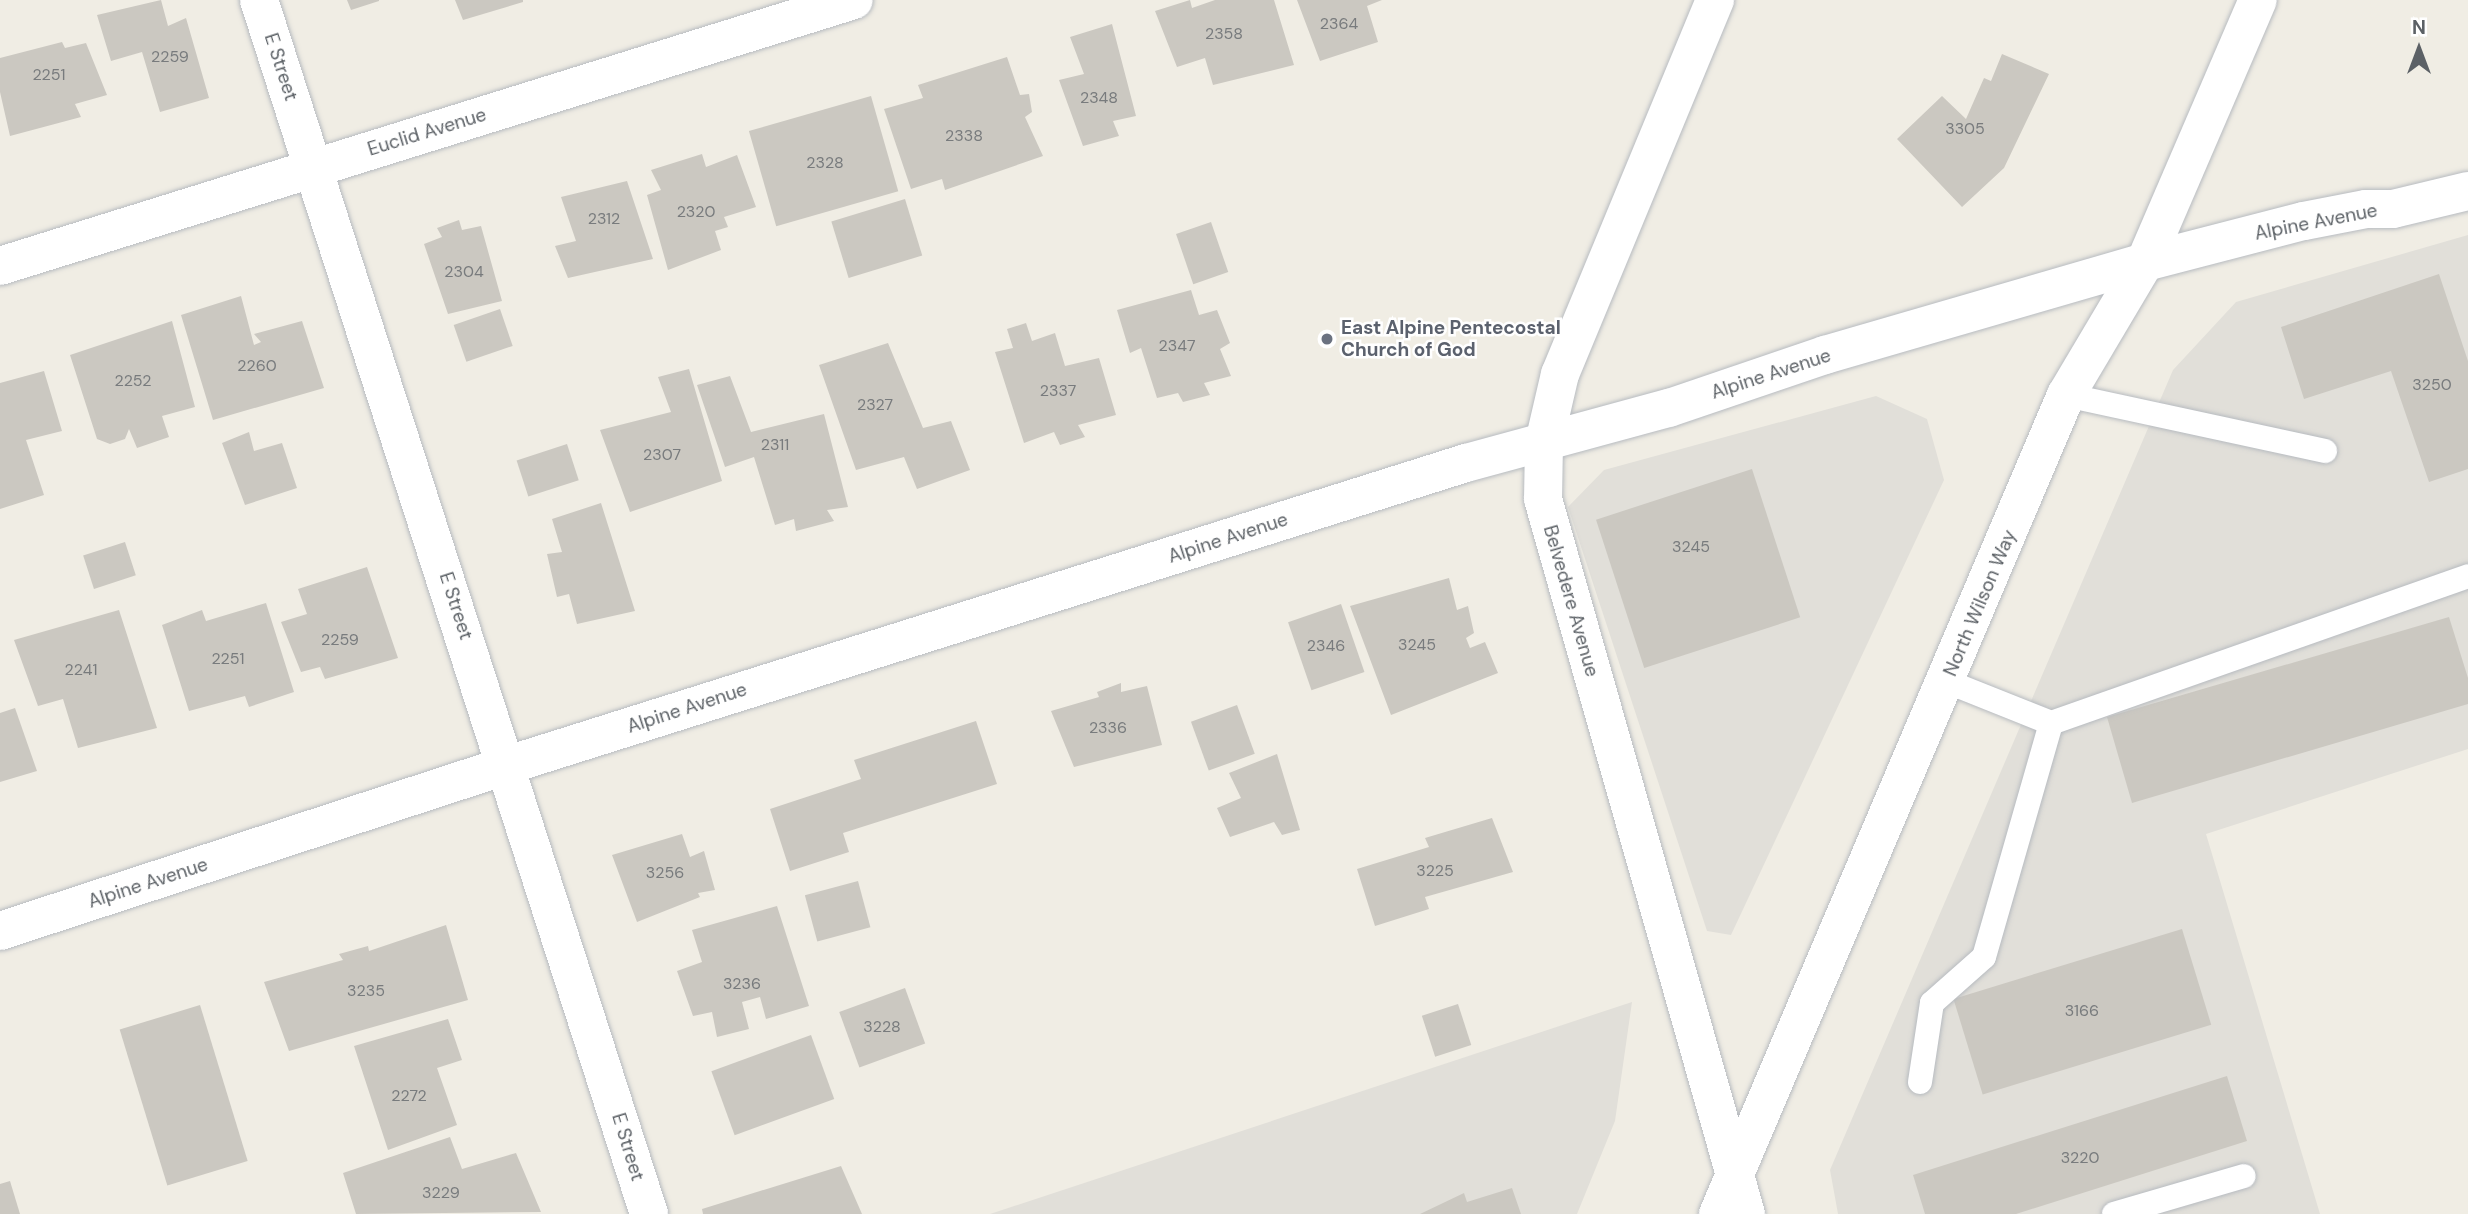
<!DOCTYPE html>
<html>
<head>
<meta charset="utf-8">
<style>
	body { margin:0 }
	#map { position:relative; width:2468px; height:1214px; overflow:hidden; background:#f0ede4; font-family:"DM Sans",sans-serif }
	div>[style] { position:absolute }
	.industrial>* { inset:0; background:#e1dfd9 }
	.building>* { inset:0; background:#cbc8c1; transform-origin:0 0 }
	.roads { filter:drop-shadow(0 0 2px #b7bbc0) drop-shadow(0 0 2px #b7bbc0) }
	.lane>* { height:24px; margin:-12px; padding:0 12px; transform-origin:12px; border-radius:12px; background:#fff }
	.street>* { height:38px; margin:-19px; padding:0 19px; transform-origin:19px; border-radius:19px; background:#fff }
	.secondary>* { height:38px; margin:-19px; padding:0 19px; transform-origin:19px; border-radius:19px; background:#fff }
	.dots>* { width:19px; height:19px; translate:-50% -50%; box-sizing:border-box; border:4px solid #fff; border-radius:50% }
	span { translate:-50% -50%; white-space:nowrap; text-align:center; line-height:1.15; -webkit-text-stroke:5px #fff; paint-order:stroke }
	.number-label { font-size:16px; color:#787b7d }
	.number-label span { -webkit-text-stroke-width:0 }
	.street-label { font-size:19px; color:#5c6166 }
	.worship-label { font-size:19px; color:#5b616d; font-weight:700 }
	.left { translate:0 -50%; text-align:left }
	.north { position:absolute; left:2384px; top:14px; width:70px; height:70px; -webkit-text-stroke:5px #fff; paint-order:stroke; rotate:0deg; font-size:19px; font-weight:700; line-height:28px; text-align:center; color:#5c6166 }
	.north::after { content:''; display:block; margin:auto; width:24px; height:32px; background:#5c6166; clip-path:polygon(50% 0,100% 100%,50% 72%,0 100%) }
</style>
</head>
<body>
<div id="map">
	<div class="industrial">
		<div style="clip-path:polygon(2468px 235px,2468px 749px,2206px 834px,2320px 1214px,1838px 1214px,1830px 1170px,2173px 370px,2236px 302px)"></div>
		<div style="clip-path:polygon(1876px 396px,1927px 419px,1944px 480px,1731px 935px,1707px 931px,1568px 507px,1604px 470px)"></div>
		<div style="clip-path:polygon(1632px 1002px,1615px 1121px,1577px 1214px,990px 1214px)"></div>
	</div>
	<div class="building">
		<div style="clip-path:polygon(161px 0,168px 26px,186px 18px,209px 98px,160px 112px,142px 52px,111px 61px,97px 15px)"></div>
		<div style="clip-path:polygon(347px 0,379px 0,379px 1px,351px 10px)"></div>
		<div style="clip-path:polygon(455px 0,523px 0,523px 2px,463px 20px)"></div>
		<div style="clip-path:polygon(1190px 0,1192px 8px,1215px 0,1274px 0,1294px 65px,1213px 85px,1205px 58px,1177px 67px,1155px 11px)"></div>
		<div style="clip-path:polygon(1297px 0,1382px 0,1367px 6px,1378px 42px,1320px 61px)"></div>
		<div style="clip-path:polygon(1112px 24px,1136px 116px,1113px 121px,1119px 136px,1083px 146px,1059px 80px,1084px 74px,1070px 37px)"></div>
		<div style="clip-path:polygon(62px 42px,65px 48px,86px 43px,107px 95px,75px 104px,81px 117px,10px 136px,0 92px,0 58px)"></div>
		<div style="clip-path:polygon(2002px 54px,2049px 74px,2004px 168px,1962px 207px,1897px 139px,1942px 96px,1966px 119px,1984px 78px,1991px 81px)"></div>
		<div style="clip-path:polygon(1007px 57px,1020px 95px,1029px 94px,1032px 112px,1025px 117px,1043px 156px,945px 190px,942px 179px,911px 189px,884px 109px,923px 98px,918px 85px)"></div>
		<div style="left:871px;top:96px;width:99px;height:127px;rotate:74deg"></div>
		<div style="clip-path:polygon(702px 154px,706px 167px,737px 155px,756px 207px,724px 217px,728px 227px,715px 231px,721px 250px,668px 270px,647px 195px,661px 190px,651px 170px)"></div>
		<div style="clip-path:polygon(627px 181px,653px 259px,568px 278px,555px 246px,576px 241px,561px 197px)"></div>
		<div style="left:905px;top:199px;width:59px;height:77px;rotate:73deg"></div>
		<div style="clip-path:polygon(459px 220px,462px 230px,481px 226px,502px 301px,448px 314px,424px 244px,442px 237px,437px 228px)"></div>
		<div style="left:1211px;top:222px;width:53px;height:37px;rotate:71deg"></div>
		<div style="clip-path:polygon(2439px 274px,2468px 361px,2468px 469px,2429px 482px,2391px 371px,2304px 399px,2281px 327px)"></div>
		<div style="clip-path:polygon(1191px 290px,1199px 315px,1217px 310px,1230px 343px,1220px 349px,1231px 376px,1204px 383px,1210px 395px,1183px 402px,1178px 393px,1157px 398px,1141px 348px,1130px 353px,1117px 310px)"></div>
		<div style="clip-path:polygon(241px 296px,254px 345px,261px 342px,254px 334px,302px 321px,324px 388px,213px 420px,181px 315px)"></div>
		<div style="left:500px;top:309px;width:39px;height:49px;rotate:71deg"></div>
		<div style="clip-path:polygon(172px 321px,195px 407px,162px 416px,169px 437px,137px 448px,129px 429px,125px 439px,110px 444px,97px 439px,70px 355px)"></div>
		<div style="clip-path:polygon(1026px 323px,1032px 341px,1055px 333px,1065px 366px,1099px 358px,1116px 415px,1078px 425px,1085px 437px,1060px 445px,1054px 432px,1024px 443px,995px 352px,1013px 348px,1007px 329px)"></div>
		<div style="clip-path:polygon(888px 343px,923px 428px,951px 421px,970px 470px,917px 489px,904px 457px,856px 470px,819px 365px)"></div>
		<div style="clip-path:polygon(689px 369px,722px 481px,630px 512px,600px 430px,671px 412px,658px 377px)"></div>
		<div style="clip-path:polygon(44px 371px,62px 431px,26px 440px,44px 495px,0 509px,0 383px)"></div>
		<div style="clip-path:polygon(730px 376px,751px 432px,824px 414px,848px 507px,827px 510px,834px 521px,796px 531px,794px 519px,775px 525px,754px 457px,725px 467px,697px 385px)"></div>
		<div style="clip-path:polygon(249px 432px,254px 451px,282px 443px,297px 488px,245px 505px,222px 443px)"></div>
		<div style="left:567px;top:444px;width:38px;height:53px;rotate:72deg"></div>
		<div style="left:1752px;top:469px;width:156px;height:164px;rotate:72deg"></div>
		<div style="clip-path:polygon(601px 503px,635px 611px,577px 624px,569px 594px,557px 597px,547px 554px,562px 552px,552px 519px)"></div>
		<div style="left:125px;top:542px;width:35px;height:44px;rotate:72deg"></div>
		<div style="clip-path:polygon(367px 567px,398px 658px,325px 679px,320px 667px,301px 672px,281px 622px,307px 614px,298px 589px)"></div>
		<div style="clip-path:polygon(1449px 578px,1457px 610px,1468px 606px,1474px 633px,1466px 638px,1470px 648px,1485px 642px,1498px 673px,1391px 715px,1350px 606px)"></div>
		<div style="clip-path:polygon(266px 603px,294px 692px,249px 707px,245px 696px,189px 711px,162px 625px,202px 610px,206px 621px)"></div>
		<div style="left:1341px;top:604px;width:72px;height:56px;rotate:71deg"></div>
		<div style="clip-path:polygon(119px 610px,157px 728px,78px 748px,63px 699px,38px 706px,14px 640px)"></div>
		<div style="clip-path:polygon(2449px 617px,2468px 678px,2468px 704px,2132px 803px,2107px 717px)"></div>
		<div style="clip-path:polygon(1121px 683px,1121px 692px,1147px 686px,1162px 745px,1074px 767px,1051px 711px,1099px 697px,1097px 692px)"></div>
		<div style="left:1237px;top:705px;width:52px;height:49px;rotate:70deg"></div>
		<div style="clip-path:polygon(15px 708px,37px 771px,0 782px,0 713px)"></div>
		<div style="clip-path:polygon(976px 721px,997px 784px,843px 833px,849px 852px,790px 871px,770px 809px,861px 779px,854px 760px)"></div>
		<div style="clip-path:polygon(1277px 754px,1300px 830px,1282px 835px,1274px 822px,1230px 837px,1217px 808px,1241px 798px,1229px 773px)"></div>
		<div style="clip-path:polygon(1492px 818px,1513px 872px,1425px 897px,1429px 909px,1375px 926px,1357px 869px,1429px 847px,1425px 838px)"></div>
		<div style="clip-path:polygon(682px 834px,690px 857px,704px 851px,715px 890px,698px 893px,700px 897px,637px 922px,612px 855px)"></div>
		<div style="left:858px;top:881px;width:48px;height:55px;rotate:75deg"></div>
		<div style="clip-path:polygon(777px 906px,809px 1006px,766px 1019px,760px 997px,742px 1002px,749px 1029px,717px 1037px,712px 1012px,693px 1016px,677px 971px,702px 962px,692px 930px)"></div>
		<div style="clip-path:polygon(446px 925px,468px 1000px,289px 1051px,264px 982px,343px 960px,339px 954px,368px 946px,369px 951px)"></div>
		<div style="left:2182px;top:929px;width:100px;height:239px;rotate:73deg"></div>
		<div style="left:905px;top:988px;width:59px;height:70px;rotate:70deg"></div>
		<div style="left:1458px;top:1004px;width:43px;height:38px;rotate:72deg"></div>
		<div style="left:200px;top:1005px;width:163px;height:84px;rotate:73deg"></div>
		<div style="clip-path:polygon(448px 1019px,462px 1060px,437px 1068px,457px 1125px,388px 1150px,354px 1046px)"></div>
		<div style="left:811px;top:1035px;width:68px;height:106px;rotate:70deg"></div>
		<div style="clip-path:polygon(2227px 1076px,2247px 1141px,2016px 1214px,1925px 1214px,1913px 1175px)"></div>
		<div style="clip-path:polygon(450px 1137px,462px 1169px,516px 1153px,541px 1212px,356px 1214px,343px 1173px)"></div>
		<div style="clip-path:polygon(841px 1166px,862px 1214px,703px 1214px,702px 1209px)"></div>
		<div style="clip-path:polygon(10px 1181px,20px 1214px,0 1214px,0 1184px)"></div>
		<div style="clip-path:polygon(1512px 1188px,1521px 1214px,1420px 1214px,1464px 1193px,1467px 1202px)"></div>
	</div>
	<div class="roads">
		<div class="lane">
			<div style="left:2066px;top:395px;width:265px;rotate:12.2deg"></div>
			<div style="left:2051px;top:723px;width:442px;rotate:-19.4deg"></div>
			<div style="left:1920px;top:1082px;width:80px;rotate:-81.4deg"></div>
			<div style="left:1932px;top:1003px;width:69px;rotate:-41.5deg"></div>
			<div style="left:1984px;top:957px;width:243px;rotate:-74deg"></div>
			<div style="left:2051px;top:723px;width:113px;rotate:-158.2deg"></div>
			<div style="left:2114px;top:1214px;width:135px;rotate:-16.3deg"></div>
		</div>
		<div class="street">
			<div style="left:259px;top:0;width:1275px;rotate:72.19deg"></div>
			<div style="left:1715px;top:0;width:405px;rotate:112.5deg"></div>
			<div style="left:1560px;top:374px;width:71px;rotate:103.1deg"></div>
			<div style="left:1544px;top:443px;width:56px;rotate:91deg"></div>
			<div style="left:1543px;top:499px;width:743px;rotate:74.15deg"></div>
			<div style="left:0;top:266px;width:894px;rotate:-17.3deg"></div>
		</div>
		<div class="secondary">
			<div style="left:0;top:931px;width:534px;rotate:-18.1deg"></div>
			<div style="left:508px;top:765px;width:1004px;rotate:-17.5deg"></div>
			<div style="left:1466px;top:463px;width:210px;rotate:-15.2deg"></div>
			<div style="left:1669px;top:408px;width:165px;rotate:-18.8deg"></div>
			<div style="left:1825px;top:355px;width:333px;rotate:-16.2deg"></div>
			<div style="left:2145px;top:262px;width:164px;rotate:-14.5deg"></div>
			<div style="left:2304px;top:221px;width:63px;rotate:-11deg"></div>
			<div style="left:2366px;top:209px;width:27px"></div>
			<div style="left:2393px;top:209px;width:77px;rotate:-13.5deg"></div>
			<div style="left:1718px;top:1214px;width:890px;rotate:-66.98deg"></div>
			<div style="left:2066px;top:395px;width:155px;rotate:-59.3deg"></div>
			<div style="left:2145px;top:262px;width:285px;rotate:-66.7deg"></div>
		</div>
	</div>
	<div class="dots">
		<div style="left:1327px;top:339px;background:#6b7280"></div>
	</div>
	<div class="number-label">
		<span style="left:1339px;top:24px">2364</span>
		<span style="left:1224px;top:34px">2358</span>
		<span style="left:170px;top:57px">2259</span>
		<span style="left:49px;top:75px">2251</span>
		<span style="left:1099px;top:98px">2348</span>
		<span style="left:1965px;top:129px">3305</span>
		<span style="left:964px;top:136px">2338</span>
		<span style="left:825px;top:163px">2328</span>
		<span style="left:696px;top:212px">2320</span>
		<span style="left:604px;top:219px">2312</span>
		<span style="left:464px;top:272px">2304</span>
		<span style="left:1177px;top:346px">2347</span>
		<span style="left:257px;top:366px">2260</span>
		<span style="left:133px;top:381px">2252</span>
		<span style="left:2432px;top:385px">3250</span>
		<span style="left:1058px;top:391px">2337</span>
		<span style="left:875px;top:405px">2327</span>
		<span style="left:775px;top:445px">2311</span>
		<span style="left:662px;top:455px">2307</span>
		<span style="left:1691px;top:547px">3245</span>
		<span style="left:340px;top:640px">2259</span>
		<span style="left:1417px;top:645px">3245</span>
		<span style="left:1326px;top:646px">2346</span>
		<span style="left:228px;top:659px">2251</span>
		<span style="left:81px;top:670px">2241</span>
		<span style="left:1108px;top:728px">2336</span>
		<span style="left:1435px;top:871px">3225</span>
		<span style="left:665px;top:873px">3256</span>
		<span style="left:742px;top:984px">3236</span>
		<span style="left:366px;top:991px">3235</span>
		<span style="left:2082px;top:1011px">3166</span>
		<span style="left:882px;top:1027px">3228</span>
		<span style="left:409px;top:1096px">2272</span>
		<span style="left:2080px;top:1158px">3220</span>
		<span style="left:441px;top:1193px">3229</span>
	</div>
	<div class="street-label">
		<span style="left:281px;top:67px;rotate:72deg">E Street</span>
		<span style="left:427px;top:132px;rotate:-17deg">Euclid Avenue</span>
		<span style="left:2316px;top:222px;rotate:-11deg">Alpine Avenue</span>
		<span style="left:1771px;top:374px;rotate:-18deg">Alpine Avenue</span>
		<span style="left:1228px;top:538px;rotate:-18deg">Alpine Avenue</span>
		<span style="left:1571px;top:601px;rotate:74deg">Belvedere Avenue</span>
		<span style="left:1980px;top:603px;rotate:-67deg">North Wilson Way</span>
		<span style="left:456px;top:606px;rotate:72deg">E Street</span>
		<span style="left:687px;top:708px;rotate:-18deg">Alpine Avenue</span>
		<span style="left:148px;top:883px;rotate:-18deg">Alpine Avenue</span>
		<span style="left:628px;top:1147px;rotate:73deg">E Street</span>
	</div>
	<div class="worship-label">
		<span class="left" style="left:1341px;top:339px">East Alpine Pentecostal<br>Church of God</span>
	</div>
	<div class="north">N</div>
</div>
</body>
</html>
